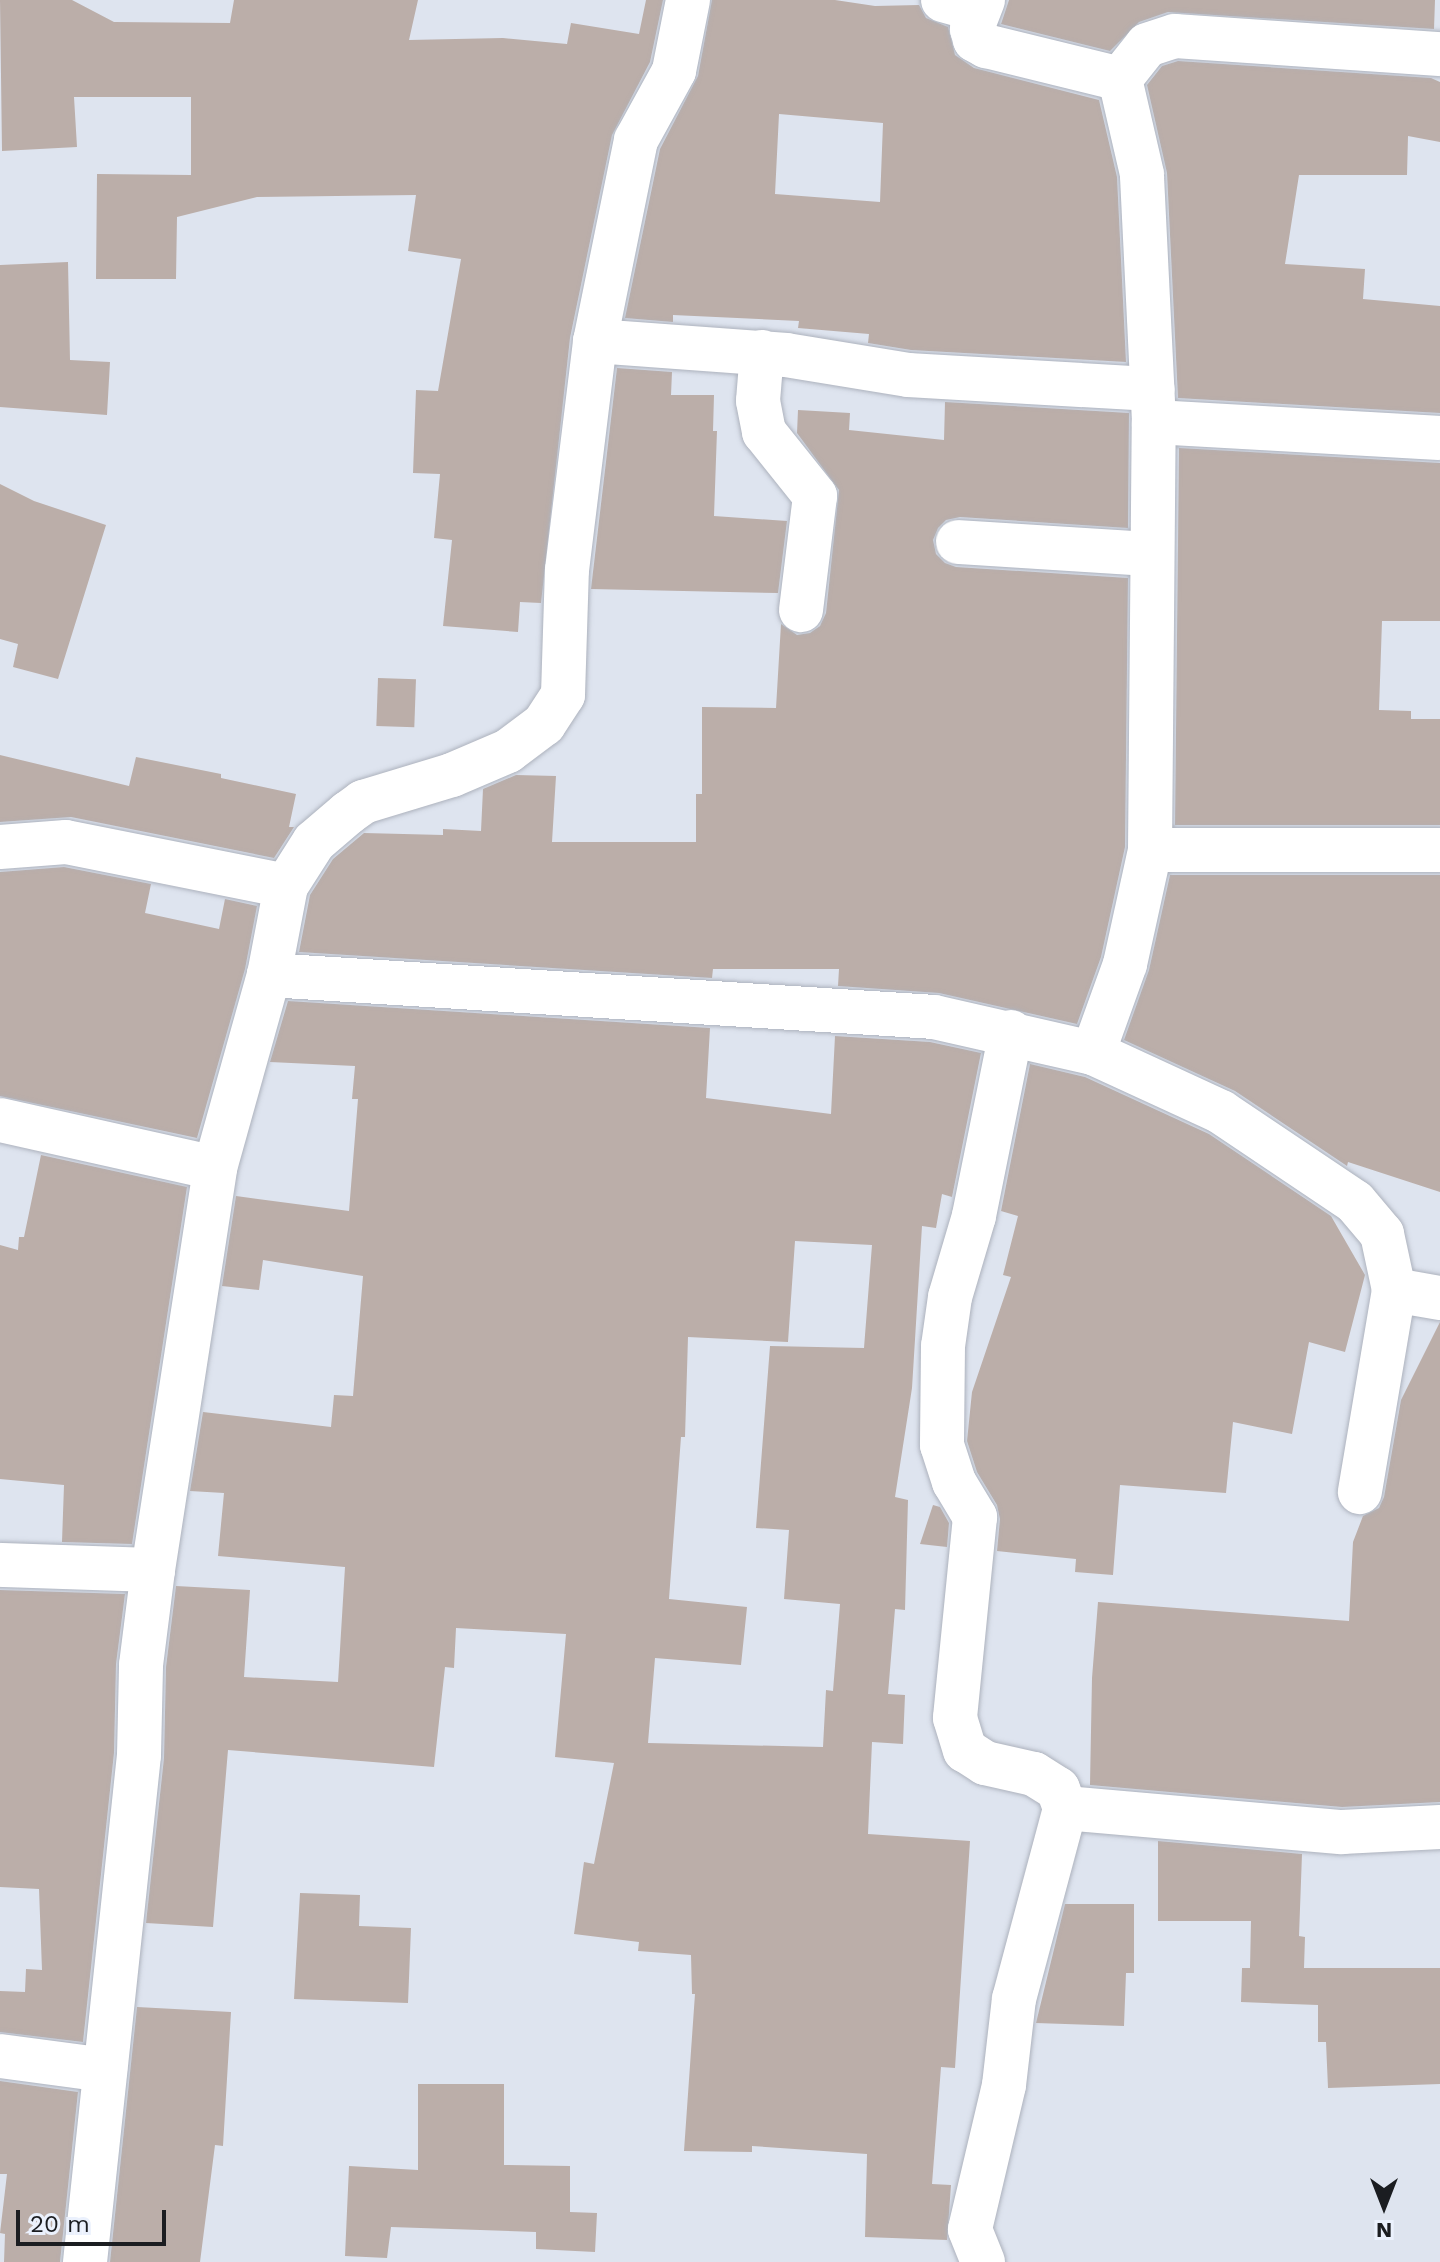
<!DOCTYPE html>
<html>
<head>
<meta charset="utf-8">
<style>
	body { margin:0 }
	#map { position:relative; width:1440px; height:2262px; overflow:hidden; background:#dee4ef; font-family:"Work Sans",sans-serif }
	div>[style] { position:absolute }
	.building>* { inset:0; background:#bbaea9; transform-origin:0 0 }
	.roads { filter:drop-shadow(0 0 2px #adb2bd) drop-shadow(0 0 2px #adb2bd) }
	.street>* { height:44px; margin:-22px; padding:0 22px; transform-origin:22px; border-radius:22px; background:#fff }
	span { translate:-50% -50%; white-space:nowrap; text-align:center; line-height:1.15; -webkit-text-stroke:6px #ebf1fd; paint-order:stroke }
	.north { position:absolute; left:1344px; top:2166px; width:80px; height:80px; -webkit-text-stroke:6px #ebf1fd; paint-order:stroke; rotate:180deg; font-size:22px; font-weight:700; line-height:32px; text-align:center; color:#1b1d21 }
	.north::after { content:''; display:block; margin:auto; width:28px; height:36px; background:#1b1d21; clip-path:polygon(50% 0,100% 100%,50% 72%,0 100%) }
	.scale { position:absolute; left:16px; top:2210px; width:150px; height:36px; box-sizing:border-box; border:4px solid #1b1d21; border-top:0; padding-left:10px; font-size:24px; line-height:28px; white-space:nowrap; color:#1b1d21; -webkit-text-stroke:6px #ebf1fd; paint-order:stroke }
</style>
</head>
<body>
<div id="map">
	<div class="building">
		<div style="clip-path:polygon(0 0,72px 0,114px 22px,230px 23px,234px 0,418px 0,409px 40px,503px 38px,567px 44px,571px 23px,639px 34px,646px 0,663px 0,650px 62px,612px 135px,570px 338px,541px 603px,520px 602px,518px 632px,443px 626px,452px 540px,434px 538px,440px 474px,413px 473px,416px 390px,438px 391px,461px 259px,408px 251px,416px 195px,257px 197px,177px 217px,176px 279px,96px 279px,97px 174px,191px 175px,191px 97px,74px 97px,77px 147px,2px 151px)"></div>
		<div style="clip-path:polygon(evenodd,712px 0,835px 0,875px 6px,919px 5px,926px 18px,948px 27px,955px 55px,974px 68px,1099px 100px,1117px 177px,1126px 362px,911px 350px,868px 343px,869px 334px,798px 328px,799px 321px,673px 315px,673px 322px,625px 318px,660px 149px,698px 76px,712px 0,779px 114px,883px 123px,880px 202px,775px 194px,779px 114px)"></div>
		<div style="clip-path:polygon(1009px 0,1435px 0,1434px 29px,1168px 12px,1139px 22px,1110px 51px,1001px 24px)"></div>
		<div style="clip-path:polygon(1178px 61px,1431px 78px,1440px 82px,1440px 142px,1408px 136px,1407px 175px,1299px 175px,1285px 264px,1365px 269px,1363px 299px,1440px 306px,1440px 413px,1178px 398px,1167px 173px,1147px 85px,1162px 66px)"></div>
		<div style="clip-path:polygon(68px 262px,70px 360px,110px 362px,107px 415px,0 407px,0 265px)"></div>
		<div style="clip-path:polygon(617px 368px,672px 372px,671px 395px,714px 395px,713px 431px,717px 431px,714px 516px,787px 521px,778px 593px,591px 589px)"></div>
		<div style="clip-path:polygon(945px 402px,1129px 413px,1128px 528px,960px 517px,946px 520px,938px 528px,933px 540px,936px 554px,945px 563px,956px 567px,1128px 578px,1125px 847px,1101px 957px,1077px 1024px,939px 993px,838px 986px,839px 969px,713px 969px,712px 978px,299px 952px,310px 895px,333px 859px,364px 833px,443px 835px,443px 829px,481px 831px,483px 789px,516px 775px,556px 776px,552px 842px,696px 842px,696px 794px,702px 794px,702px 707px,776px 708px,781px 624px,797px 635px,810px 633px,820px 626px,826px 613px,839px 490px,797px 433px,798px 410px,850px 413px,849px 430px,944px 440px)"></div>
		<div style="clip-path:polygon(1179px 448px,1440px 463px,1440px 621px,1382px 621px,1379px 710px,1411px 711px,1411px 719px,1440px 719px,1440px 825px,1175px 825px)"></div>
		<div style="clip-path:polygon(0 484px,34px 501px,106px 525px,58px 679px,13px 667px,18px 644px,0 639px)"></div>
		<div style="left:378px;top:678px;width:38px;height:48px;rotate:2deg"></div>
		<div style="clip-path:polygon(0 755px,129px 786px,136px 757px,221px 774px,221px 778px,296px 794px,289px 827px,294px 827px,274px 858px,71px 817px,0 822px)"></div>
		<div style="clip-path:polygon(64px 867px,151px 884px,145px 913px,219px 929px,225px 899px,257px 906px,245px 969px,197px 1138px,0 1096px,0 872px)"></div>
		<div style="clip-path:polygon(1170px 875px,1440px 875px,1440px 1192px,1348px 1162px,1347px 1166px,1235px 1091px,1124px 1040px,1149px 970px)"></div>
		<div style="clip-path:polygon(evenodd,288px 1001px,710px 1028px,706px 1098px,831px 1114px,835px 1036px,930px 1042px,981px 1053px,952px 1197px,942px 1194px,936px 1228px,922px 1226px,912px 1388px,895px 1497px,908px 1500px,905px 1610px,895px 1609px,888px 1694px,905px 1695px,903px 1744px,872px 1742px,868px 1834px,970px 1841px,955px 2068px,941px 2067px,932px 2184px,951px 2185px,947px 2240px,865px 2237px,867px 2154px,752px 2146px,752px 2152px,684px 2151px,695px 1994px,692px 1994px,691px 1955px,638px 1951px,639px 1942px,574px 1934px,584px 1862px,594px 1864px,614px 1763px,555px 1757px,566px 1634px,456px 1628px,454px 1668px,445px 1667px,434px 1767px,228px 1750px,213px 1927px,146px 1923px,164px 1758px,166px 1667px,176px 1586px,250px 1590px,244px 1677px,338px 1682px,345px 1567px,218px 1556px,224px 1493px,190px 1491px,203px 1412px,331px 1427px,334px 1395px,353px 1396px,363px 1276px,263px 1260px,259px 1290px,222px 1286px,236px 1196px,349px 1211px,358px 1099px,352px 1099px,355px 1066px,270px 1062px,288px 1001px,795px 1241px,872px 1245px,864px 1348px,770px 1346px,756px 1528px,789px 1530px,784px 1599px,840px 1604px,833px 1691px,826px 1690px,823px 1747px,648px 1743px,655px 1658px,741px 1665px,747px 1607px,669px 1599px,681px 1437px,685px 1437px,688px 1337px,788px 1342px,795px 1241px)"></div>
		<div style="clip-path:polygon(1030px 1064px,1085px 1077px,1209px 1134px,1331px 1216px,1365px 1275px,1345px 1352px,1309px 1342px,1292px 1434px,1233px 1422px,1226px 1493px,1120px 1485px,1113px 1575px,1075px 1572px,1076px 1559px,997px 1551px,1000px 1519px,997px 1505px,977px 1472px,967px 1441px,972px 1392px,1011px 1277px,1003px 1275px,1018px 1216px,1001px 1211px)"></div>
		<div style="clip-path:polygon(41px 1155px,187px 1187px,132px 1544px,62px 1542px,64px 1485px,0 1479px,0 1245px,18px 1250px,19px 1237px,24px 1237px)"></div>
		<div style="clip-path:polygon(1440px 1322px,1440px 1802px,1342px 1807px,1090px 1785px,1092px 1678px,1098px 1602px,1349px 1621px,1353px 1542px,1363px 1516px,1379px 1508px,1384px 1497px,1401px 1400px)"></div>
		<div style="clip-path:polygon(933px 1505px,940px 1507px,949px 1523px,947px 1547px,920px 1544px)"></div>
		<div style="clip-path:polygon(0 1590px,125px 1594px,116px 1664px,114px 1753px,83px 2042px,0 2032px,0 1991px,25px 1992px,26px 1969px,42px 1970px,39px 1889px,0 1887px)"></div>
		<div style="clip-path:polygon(1158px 1841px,1302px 1854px,1299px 1936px,1305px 1937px,1304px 1968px,1440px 1968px,1440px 2084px,1328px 2088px,1326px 2042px,1318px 2042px,1318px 2005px,1241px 2002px,1242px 1968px,1250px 1968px,1251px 1921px,1158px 1921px)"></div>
		<div style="clip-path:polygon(300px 1893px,360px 1895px,359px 1926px,411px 1928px,408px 2003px,294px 1999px)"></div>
		<div style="clip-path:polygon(1065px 1904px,1134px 1904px,1134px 1973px,1126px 1973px,1124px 2026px,1036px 2023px)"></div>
		<div style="clip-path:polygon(137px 2007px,231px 2012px,223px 2146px,215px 2145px,200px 2262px,110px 2262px)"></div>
		<div style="clip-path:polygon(0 2081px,78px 2092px,60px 2262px,4px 2262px,5px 2234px,0 2233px,7px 2174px,0 2174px)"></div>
		<div style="clip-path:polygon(418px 2084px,504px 2084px,504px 2165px,570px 2166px,570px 2212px,597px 2213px,595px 2252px,536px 2249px,536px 2232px,391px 2227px,387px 2258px,345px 2256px,349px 2166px,418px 2170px)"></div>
	</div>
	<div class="roads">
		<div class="street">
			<div style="left:688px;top:0;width:72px;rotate:101.2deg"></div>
			<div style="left:674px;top:71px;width:79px;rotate:118.8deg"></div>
			<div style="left:636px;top:140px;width:205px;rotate:101.5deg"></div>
			<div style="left:595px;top:341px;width:192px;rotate:4.2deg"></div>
			<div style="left:786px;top:355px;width:124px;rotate:9.3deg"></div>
			<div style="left:908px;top:375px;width:245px;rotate:3.3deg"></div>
			<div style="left:943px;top:0;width:37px;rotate:16deg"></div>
			<div style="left:983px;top:0;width:31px;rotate:111deg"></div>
			<div style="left:972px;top:29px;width:11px;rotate:75deg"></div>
			<div style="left:975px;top:40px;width:13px;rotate:29deg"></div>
			<div style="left:986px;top:46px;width:138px;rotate:13.8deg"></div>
			<div style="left:1120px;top:79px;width:43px;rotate:-51.5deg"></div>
			<div style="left:1147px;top:45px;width:29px;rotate:-18deg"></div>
			<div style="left:1175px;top:36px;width:266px;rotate:3.9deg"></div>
			<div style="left:762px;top:352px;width:49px;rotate:94.7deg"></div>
			<div style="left:758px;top:401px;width:32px;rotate:79deg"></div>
			<div style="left:764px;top:432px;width:82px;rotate:51.4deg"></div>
			<div style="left:815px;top:496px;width:115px;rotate:97deg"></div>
			<div style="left:1154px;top:422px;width:286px;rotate:3.2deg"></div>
			<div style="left:958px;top:542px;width:193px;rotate:3.6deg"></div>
			<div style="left:0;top:847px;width:66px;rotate:-4.3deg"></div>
			<div style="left:66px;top:842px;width:224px;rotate:11.3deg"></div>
			<div style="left:1150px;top:850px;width:290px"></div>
			<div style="left:269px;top:975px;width:666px;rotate:3.61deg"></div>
			<div style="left:934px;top:1017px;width:163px;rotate:12.8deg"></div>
			<div style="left:1093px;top:1053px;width:95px;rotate:-70.2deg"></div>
			<div style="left:1125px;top:964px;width:117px;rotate:-77.6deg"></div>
			<div style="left:1150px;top:850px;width:428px;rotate:-89.5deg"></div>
			<div style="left:1154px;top:422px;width:248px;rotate:-92.8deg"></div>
			<div style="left:1142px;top:174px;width:98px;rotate:-103deg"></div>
			<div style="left:1011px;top:1032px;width:188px;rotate:101.4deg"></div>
			<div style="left:974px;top:1216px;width:84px;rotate:106.5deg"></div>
			<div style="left:950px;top:1297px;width:49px;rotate:98.1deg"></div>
			<div style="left:943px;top:1346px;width:99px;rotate:90.6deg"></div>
			<div style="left:942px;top:1445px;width:39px;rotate:72deg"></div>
			<div style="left:954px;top:1482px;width:41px;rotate:59deg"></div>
			<div style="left:975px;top:1517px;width:202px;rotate:95.7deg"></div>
			<div style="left:955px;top:1718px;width:34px;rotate:73deg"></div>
			<div style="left:965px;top:1750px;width:24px;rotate:33deg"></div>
			<div style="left:985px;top:1763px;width:50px;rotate:12.7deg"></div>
			<div style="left:1034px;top:1774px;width:28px;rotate:32deg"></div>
			<div style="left:1058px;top:1789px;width:20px;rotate:70deg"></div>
			<div style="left:1065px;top:1808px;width:278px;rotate:5deg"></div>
			<div style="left:1342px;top:1832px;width:98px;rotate:-2.9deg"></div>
			<div style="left:1093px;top:1053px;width:141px;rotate:24.7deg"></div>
			<div style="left:1221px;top:1112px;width:161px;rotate:33.9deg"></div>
			<div style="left:1355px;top:1202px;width:42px;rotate:49.8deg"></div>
			<div style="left:1382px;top:1234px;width:57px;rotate:77.9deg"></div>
			<div style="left:1394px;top:1290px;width:205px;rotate:99.6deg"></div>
			<div style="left:0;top:1120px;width:220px;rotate:12.6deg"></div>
			<div style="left:1394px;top:1290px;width:47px;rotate:9.9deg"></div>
			<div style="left:0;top:1565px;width:153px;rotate:1.9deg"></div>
			<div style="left:0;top:2056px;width:106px;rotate:7.6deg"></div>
			<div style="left:85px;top:2262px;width:510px;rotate:-83.92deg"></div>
			<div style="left:139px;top:1755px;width:90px;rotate:-88.7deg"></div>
			<div style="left:141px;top:1665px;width:96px;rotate:-82.8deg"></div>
			<div style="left:153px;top:1570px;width:407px;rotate:-81.2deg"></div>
			<div style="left:215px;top:1168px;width:200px;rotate:-74.4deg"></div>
			<div style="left:269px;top:975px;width:91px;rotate:-79.2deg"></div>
			<div style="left:286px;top:886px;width:52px;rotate:-57.5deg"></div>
			<div style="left:314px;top:842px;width:45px;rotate:-40.5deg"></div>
			<div style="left:348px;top:813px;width:19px;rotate:-36deg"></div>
			<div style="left:363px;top:802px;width:93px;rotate:-16.9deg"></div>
			<div style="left:452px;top:775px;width:61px;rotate:-23.2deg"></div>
			<div style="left:508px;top:751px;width:45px;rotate:-36.9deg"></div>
			<div style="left:544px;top:724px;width:35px;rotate:-57deg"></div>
			<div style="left:563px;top:695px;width:125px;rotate:-88.2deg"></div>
			<div style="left:567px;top:570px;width:231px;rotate:-83deg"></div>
			<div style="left:983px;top:2262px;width:35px;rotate:-112deg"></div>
			<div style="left:970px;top:2229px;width:148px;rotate:-76.7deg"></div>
			<div style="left:1004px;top:2085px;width:87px;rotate:-83.4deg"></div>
			<div style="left:1014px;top:1999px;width:198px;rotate:-75deg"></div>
		</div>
	</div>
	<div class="north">N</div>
	<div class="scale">20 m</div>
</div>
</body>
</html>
